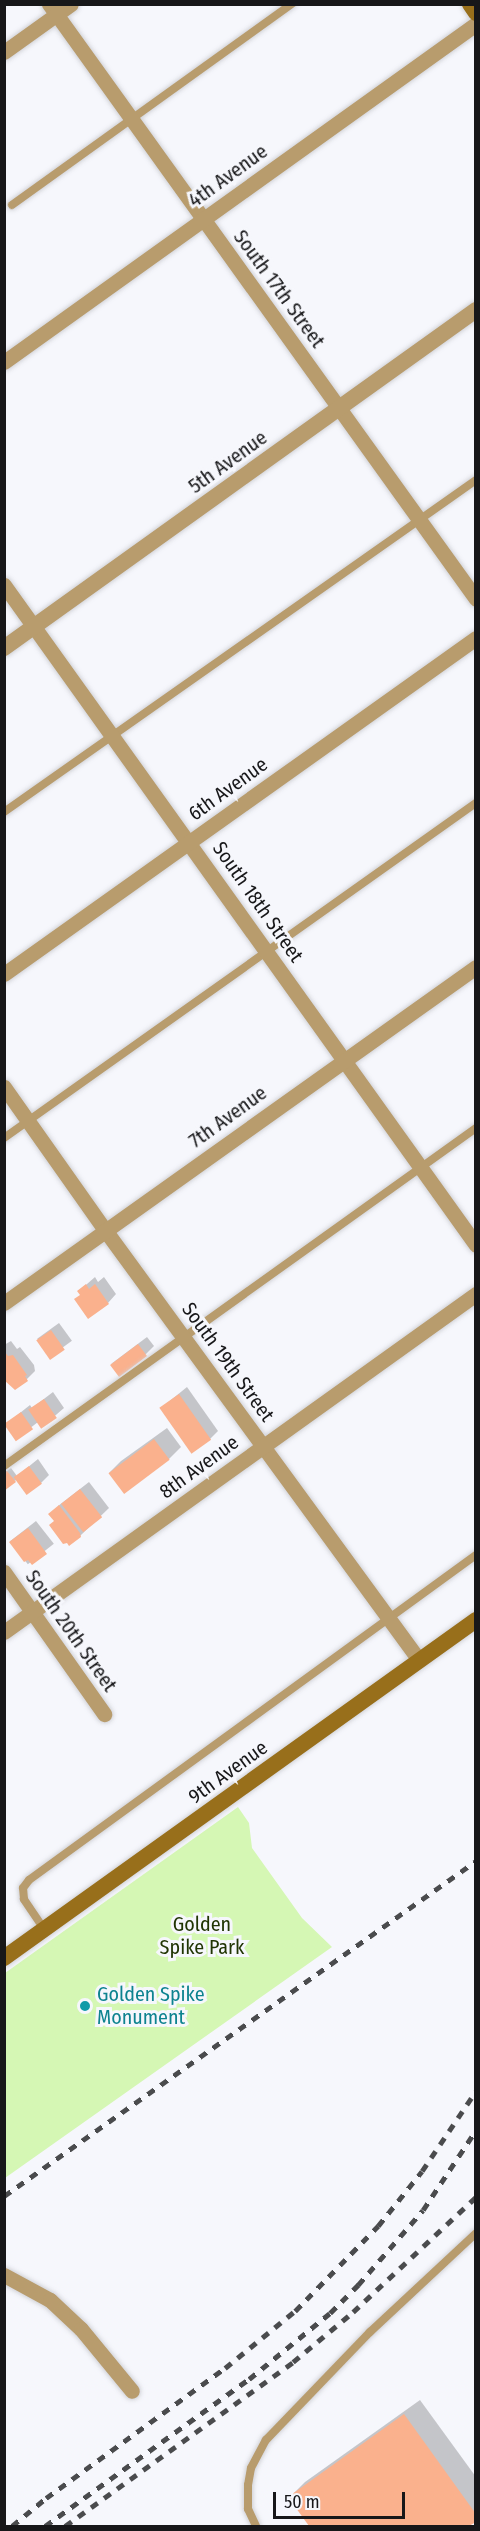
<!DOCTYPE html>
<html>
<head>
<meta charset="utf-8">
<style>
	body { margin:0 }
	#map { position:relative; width:480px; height:2531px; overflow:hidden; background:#f6f7fc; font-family:"Fira Sans Condensed",sans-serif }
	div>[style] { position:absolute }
	.green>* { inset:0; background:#d5f7b4 }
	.shadow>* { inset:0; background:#0003; transform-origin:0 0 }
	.building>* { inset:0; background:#fab18d; transform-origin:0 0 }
	.roads { filter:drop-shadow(0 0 2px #d2d3d8) drop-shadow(0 0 2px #d2d3d8) }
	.service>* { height:8px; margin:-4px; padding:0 4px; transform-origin:4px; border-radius:4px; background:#b89c6d }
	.minor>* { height:15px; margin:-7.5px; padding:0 7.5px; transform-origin:7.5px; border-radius:7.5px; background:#b89c6d }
	.tertiary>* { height:16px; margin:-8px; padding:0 8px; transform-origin:8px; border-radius:8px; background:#b89c6d }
	.secondary>* { height:16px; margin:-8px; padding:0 8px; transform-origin:8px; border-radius:8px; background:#986f1b }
	.rail>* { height:4.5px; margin-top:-2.25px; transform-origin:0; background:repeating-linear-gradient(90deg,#4a4b4d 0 8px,transparent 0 16px) }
	.dots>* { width:16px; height:16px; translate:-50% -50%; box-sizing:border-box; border:3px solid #f6f7fc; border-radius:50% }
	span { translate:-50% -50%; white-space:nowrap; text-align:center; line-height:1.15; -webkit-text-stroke:6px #f6f7fc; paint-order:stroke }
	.street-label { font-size:20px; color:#171719 }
	.park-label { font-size:20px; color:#203503 }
	.culture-label { font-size:20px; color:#0d838f }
	.left { translate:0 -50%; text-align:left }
	.frame { position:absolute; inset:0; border:6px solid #171719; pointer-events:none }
	.scale { position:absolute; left:273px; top:2492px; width:132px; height:27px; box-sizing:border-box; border:3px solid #171719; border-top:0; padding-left:8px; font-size:18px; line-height:21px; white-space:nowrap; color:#171719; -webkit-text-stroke:4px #f6f7fc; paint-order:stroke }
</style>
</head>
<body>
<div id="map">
	<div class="green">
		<div style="clip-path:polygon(238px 1807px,249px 1823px,252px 1848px,302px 1918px,332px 1947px,5px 2178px,5px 1973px)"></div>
	</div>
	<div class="shadow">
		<div style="clip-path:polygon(95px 1277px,98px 1282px,104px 1277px,116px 1294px,108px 1303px,81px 1294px,79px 1291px)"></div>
		<div style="left:59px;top:1323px;width:22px;height:27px;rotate:54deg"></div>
		<div style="clip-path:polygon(147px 1337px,154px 1346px,146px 1354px,111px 1364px)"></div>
		<div style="clip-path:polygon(11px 1341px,17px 1349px,20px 1347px,34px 1365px,35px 1371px,27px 1379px,4px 1377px,4px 1345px)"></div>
		<div style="clip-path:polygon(187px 1387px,218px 1431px,210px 1439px,161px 1408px)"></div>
		<div style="clip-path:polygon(53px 1392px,64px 1408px,42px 1427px,38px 1422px,16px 1439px,6px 1424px,30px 1405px,32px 1408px)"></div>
		<div style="clip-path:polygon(167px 1428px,181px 1447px,169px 1459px,109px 1473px,121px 1461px)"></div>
		<div style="clip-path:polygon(38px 1459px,49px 1475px,41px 1483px,17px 1479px,15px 1481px,4px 1473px,11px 1468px,17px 1476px)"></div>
		<div style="clip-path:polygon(89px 1482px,109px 1508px,80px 1536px,55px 1520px,58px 1506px)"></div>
		<div style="left:36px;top:1521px;width:29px;height:33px;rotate:52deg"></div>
		<div style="clip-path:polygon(420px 2400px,476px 2477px,476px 2520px,466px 2526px,311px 2526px,290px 2497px,305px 2482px)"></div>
	</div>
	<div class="building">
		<div style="clip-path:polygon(86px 1284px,89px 1289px,95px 1284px,109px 1304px,88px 1319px,74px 1299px,80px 1295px,77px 1291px)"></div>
		<div style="left:51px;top:1330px;width:24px;height:18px;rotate:55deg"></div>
		<div style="left:138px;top:1344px;width:15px;height:35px;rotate:53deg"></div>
		<div style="clip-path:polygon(4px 1351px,8px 1356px,13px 1355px,27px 1375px,25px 1376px,28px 1381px,15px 1390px,4px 1380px)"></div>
		<div style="left:179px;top:1394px;width:56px;height:24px;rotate:55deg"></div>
		<div style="left:44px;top:1399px;width:23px;height:19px;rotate:56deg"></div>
		<div style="left:21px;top:1412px;width:21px;height:21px;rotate:55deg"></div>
		<div style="left:154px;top:1439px;width:26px;height:57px;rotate:53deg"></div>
		<div style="left:29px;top:1466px;width:22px;height:19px;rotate:54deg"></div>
		<div style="clip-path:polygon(7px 1471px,16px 1482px,4px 1491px,4px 1472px)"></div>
		<div style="left:80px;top:1489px;width:36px;height:24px;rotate:52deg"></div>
		<div style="clip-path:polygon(59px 1505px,80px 1533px,81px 1537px,69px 1546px,67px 1543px,63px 1544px,49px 1525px,54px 1521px,48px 1514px)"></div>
		<div style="clip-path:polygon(28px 1528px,47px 1554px,32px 1565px,28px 1560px,24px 1562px,9px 1542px)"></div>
		<div style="clip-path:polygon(404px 2414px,476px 2514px,476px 2522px,469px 2526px,309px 2526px,288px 2497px)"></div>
	</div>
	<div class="roads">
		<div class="service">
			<div style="left:12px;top:205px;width:345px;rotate:-35.7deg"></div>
			<div style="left:4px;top:812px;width:577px;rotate:-35.12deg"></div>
			<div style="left:4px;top:1138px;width:579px;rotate:-35.37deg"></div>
			<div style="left:4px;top:1466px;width:581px;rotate:-35.61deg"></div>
			<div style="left:44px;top:1929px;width:36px;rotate:-124deg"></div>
			<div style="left:24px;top:1899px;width:11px;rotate:-95deg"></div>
			<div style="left:23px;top:1888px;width:10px;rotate:-53deg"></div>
			<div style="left:29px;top:1880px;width:553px;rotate:-36.02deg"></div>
			<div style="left:256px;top:2526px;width:19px;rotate:-115deg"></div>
			<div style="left:248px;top:2509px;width:24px;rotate:-90deg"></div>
			<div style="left:248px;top:2485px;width:17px;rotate:-80deg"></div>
			<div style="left:251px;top:2468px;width:32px;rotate:-62deg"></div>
			<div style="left:266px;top:2440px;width:150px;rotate:-46.1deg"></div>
			<div style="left:370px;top:2332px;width:145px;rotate:-43deg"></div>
		</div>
		<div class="minor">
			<div style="left:49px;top:4px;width:732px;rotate:54.33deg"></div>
			<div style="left:4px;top:52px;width:82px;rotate:-35.6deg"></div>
			<div style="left:4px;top:362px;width:581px;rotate:-35.61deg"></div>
			<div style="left:4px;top:585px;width:811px;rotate:54.43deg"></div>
			<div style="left:4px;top:974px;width:579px;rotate:-35.45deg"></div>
			<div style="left:4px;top:1087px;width:175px;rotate:54.8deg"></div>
			<div style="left:105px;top:1230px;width:532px;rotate:53.86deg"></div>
			<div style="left:4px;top:1303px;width:579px;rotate:-35.45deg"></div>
			<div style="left:4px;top:1572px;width:174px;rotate:54.8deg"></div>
			<div style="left:4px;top:1632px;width:581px;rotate:-35.61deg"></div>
			<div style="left:4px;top:2275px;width:52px;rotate:28.5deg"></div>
			<div style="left:50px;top:2300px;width:42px;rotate:43.1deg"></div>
			<div style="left:81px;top:2329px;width:80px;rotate:50.6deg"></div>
		</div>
		<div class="tertiary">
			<div style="left:4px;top:648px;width:581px;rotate:-35.61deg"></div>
		</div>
		<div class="secondary">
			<div style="left:470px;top:4px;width:11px;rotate:56deg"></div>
			<div style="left:4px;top:1958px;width:581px;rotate:-35.61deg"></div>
		</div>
	</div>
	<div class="rail">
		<div style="left:4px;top:2196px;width:579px;rotate:-35.37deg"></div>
		<div style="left:12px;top:2526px;width:44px;rotate:-39.5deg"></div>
		<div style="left:46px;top:2498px;width:221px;rotate:-36deg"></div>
		<div style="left:225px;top:2368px;width:90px;rotate:-39.2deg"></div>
		<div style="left:295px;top:2311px;width:119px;rotate:-45.7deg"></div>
		<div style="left:378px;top:2226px;width:70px;rotate:-51.3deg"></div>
		<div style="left:422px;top:2171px;width:97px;rotate:-56deg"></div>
		<div style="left:45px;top:2526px;width:251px;rotate:-35.8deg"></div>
		<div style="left:249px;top:2379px;width:104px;rotate:-39.2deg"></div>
		<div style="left:330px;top:2313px;width:40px;rotate:-45deg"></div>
		<div style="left:358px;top:2285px;width:99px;rotate:-49.1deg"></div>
		<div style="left:423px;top:2210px;width:96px;rotate:-56.5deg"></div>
		<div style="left:65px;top:2526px;width:281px;rotate:-35.7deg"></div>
		<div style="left:293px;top:2362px;width:78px;rotate:-39.8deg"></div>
		<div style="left:353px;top:2312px;width:168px;rotate:-43.1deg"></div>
	</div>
	<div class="dots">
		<div style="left:85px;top:2006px;background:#0f9aa8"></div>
	</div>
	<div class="street-label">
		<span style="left:228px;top:176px;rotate:-36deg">4th Avenue</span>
		<span style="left:279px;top:289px;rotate:54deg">South 17th Street</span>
		<span style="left:228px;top:462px;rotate:-36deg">5th Avenue</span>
		<span style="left:228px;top:789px;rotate:-36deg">6th Avenue</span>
		<span style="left:258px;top:902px;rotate:55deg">South 18th Street</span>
		<span style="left:228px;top:1117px;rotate:-36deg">7th Avenue</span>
		<span style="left:228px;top:1362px;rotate:54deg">South 19th Street</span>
		<span style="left:199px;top:1467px;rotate:-36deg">8th Avenue</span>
		<span style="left:71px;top:1631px;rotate:55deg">South 20th Street</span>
		<span style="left:228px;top:1772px;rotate:-36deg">9th Avenue</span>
	</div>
	<div class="park-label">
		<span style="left:202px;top:1936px">Golden<br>Spike Park</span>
	</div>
	<div class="culture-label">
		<span class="left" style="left:97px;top:2006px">Golden Spike<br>Monument</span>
	</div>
	<div class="frame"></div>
	<div class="scale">50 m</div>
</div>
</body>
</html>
